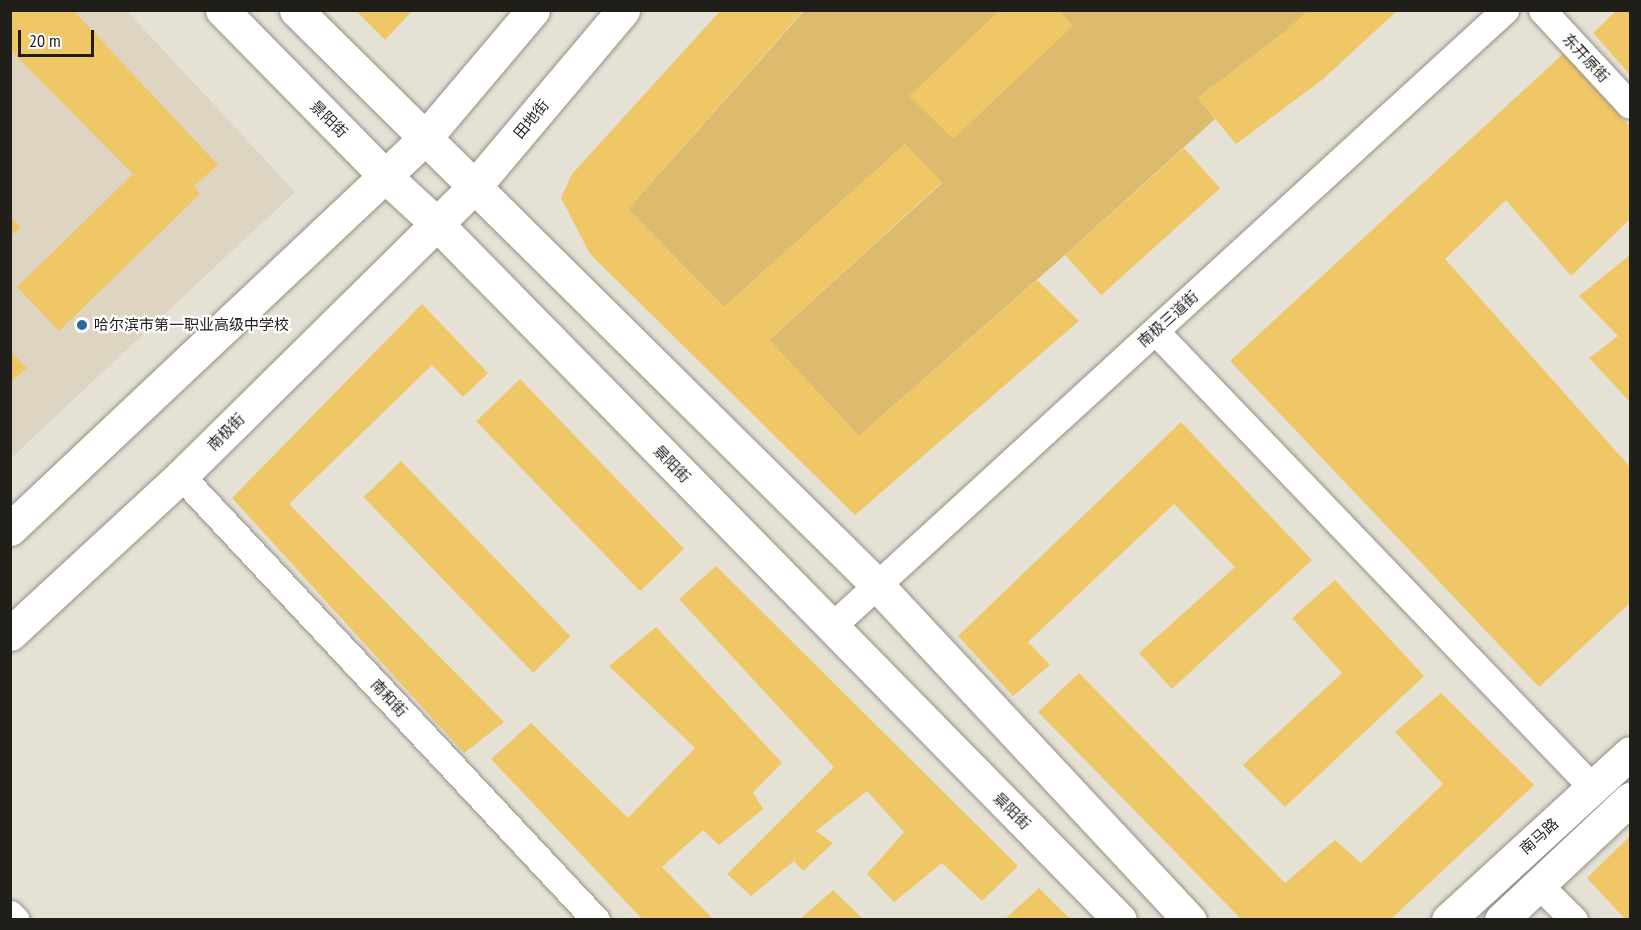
<!DOCTYPE html>
<html>
<head>
<meta charset="utf-8">
<style>
	body { margin:0 }
	#map { position:relative; width:1641px; height:930px; overflow:hidden; background:#e6e1d5; font-family:"PT Sans Narrow","Noto Sans SC",sans-serif }
	div>[style] { position:absolute }
	.built>* { inset:0; background:#ddd4c1 }
	.green>* { inset:0; background:#dcba6e }
	.building>* { inset:0; background:#f0c767; transform-origin:0 0 }
	.roads { filter:drop-shadow(0 0 2px #959085) drop-shadow(0 0 2px #959085) }
	.minor>* { height:27px; margin:-13.5px; padding:0 13.5px; transform-origin:13.5px; border-radius:13.5px; background:#fff }
	.major>* { height:33px; margin:-16.5px; padding:0 16.5px; transform-origin:16.5px; border-radius:16.5px; background:#fff }
	.highway>* { height:33px; margin:-16.5px; padding:0 16.5px; transform-origin:16.5px; border-radius:16.5px; background:#fff }
	.dots>* { width:16px; height:16px; translate:-50% -50%; box-sizing:border-box; border:3px solid #fff; border-radius:50% }
	span { translate:-50% -50%; white-space:nowrap; text-align:center; line-height:1.15; -webkit-text-stroke:4.5px #fff; paint-order:stroke }
	.street-label { font-size:15px; color:#201e19 }
	.poi-label { font-size:15px; color:#201e19 }
	.left { translate:0 -50%; text-align:left }
	.frame { position:absolute; inset:0; border:12px solid #201e19; pointer-events:none }
	.scale { position:absolute; left:18px; top:30px; width:76px; height:27px; box-sizing:border-box; border:3px solid #201e19; border-top:0; padding-left:8px; font-size:18px; line-height:21px; white-space:nowrap; color:#201e19; -webkit-text-stroke:4px #fff; paint-order:stroke }
</style>
</head>
<body>
<div id="map">
	<div class="built">
		<div style="clip-path:polygon(11px 11px,127px 11px,295px 192px,11px 458px)"></div>
	</div>
	<div class="green">
		<div style="clip-path:polygon(804px 11px,1308px 11px,1286px 31px,1198px 98px,1215px 119px,1065px 255px,859px 436px,769px 340px,942px 183px,905px 144px,724px 307px,628px 209px)"></div>
	</div>
	<div class="building">
		<div style="clip-path:polygon(10px 10px,73px 10px,218px 165px,194px 186px,200px 194px,59px 331px,17px 287px,133px 174px,10px 50px)"></div>
		<div style="clip-path:polygon(355px 10px,413px 10px,385px 40px)"></div>
		<div style="clip-path:polygon(721px 10px,804px 10px,628px 209px,724px 307px,905px 144px,942px 182px,769px 340px,859px 436px,1037px 280px,1079px 321px,855px 515px,590px 254px,561px 198px,572px 174px)"></div>
		<div style="clip-path:polygon(1000px 10px,1059px 10px,1073px 26px,953px 139px,909px 96px)"></div>
		<div style="clip-path:polygon(1308px 10px,1398px 10px,1322px 80px,1236px 144px,1198px 98px,1286px 31px)"></div>
		<div style="clip-path:polygon(1617px 10px,1630px 10px,1630px 75px,1593px 33px)"></div>
		<div style="clip-path:polygon(1564px 53px,1630px 127px,1630px 222px,1629px 220px,1571px 276px,1506px 200px,1445px 259px,1630px 467px,1630px 603px,1539px 687px,1230px 361px)"></div>
		<div style="left:1184px;top:148px;width:54px;height:160px;rotate:48deg"></div>
		<div style="clip-path:polygon(10px 216px,21px 227px,10px 237px)"></div>
		<div style="clip-path:polygon(1630px 255px,1630px 402px,1589px 358px,1618px 336px,1579px 296px)"></div>
		<div style="clip-path:polygon(422px 304px,488px 373px,463px 397px,432px 365px,289px 504px,504px 722px,464px 753px,232px 498px)"></div>
		<div style="clip-path:polygon(10px 351px,27px 368px,10px 383px)"></div>
		<div style="left:520px;top:379px;width:236px;height:61px;rotate:46deg"></div>
		<div style="clip-path:polygon(1181px 422px,1312px 560px,1172px 689px,1139px 653px,1235px 567px,1174px 504px,1028px 642px,1050px 665px,1013px 696px,958px 636px)"></div>
		<div style="left:401px;top:461px;width:244px;height:52px;rotate:46deg"></div>
		<div style="clip-path:polygon(716px 566px,1018px 866px,982px 901px,942px 863px,894px 902px,867px 874px,904px 832px,867px 791px,816px 831px,833px 843px,803px 871px,794px 861px,751px 896px,727px 874px,834px 767px,679px 599px)"></div>
		<div style="clip-path:polygon(1335px 580px,1424px 676px,1285px 807px,1243px 765px,1342px 673px,1292px 618px)"></div>
		<div style="clip-path:polygon(656px 627px,782px 763px,753px 792px,763px 809px,719px 845px,703px 830px,662px 867px,714px 920px,643px 920px,491px 759px,531px 723px,628px 818px,695px 748px,609px 666px)"></div>
		<div style="clip-path:polygon(1079px 673px,1285px 883px,1335px 840px,1361px 863px,1443px 784px,1395px 732px,1441px 693px,1534px 785px,1390px 920px,1242px 920px,1038px 712px)"></div>
		<div style="clip-path:polygon(1630px 836px,1630px 920px,1626px 920px,1587px 878px)"></div>
		<div style="clip-path:polygon(1039px 888px,1071px 920px,1004px 920px)"></div>
		<div style="clip-path:polygon(833px 890px,864px 920px,799px 920px)"></div>
	</div>
	<div class="roads">
		<div class="minor">
			<div style="left:1542px;top:10px;width:129px;rotate:47.2deg"></div>
			<div style="left:1155px;top:331px;width:633px;rotate:46.22deg"></div>
			<div style="left:181px;top:476px;width:608px;rotate:46.93deg"></div>
			<div style="left:831px;top:627px;width:914px;rotate:-42.47deg"></div>
			<div style="left:1538px;top:884px;width:51px;rotate:45deg"></div>
			<div style="left:10px;top:914px;width:8px;rotate:45deg"></div>
		</div>
		<div class="major">
			<div style="left:222px;top:10px;width:231px;rotate:45.5deg"></div>
			<div style="left:384px;top:175px;width:72px;rotate:42.8deg"></div>
			<div style="left:437px;top:224px;width:975px;rotate:45.54deg"></div>
			<div style="left:296px;top:10px;width:819px;rotate:44.7deg"></div>
			<div style="left:878px;top:586px;width:457px;rotate:47deg"></div>
			<div style="left:1448px;top:920px;width:247px;rotate:-42.5deg"></div>
			<div style="left:1501px;top:920px;width:177px;rotate:-43.2deg"></div>
		</div>
		<div class="highway">
			<div style="left:10px;top:529px;width:570px;rotate:-43.29deg"></div>
			<div style="left:425px;top:138px;width:167px;rotate:-49.8deg"></div>
			<div style="left:10px;top:634px;width:233px;rotate:-42.7deg"></div>
			<div style="left:181px;top:476px;width:413px;rotate:-44.6deg"></div>
			<div style="left:475px;top:186px;width:230px;rotate:-49.9deg"></div>
		</div>
	</div>
	<div class="dots">
		<div style="left:82px;top:325px;background:#27689e"></div>
	</div>
	<div class="street-label">
		<span style="left:1586px;top:58px;rotate:47deg">东开原街</span>
		<span style="left:329px;top:119px;rotate:45deg">景阳街</span>
		<span style="left:531px;top:119px;rotate:-50deg">田地街</span>
		<span style="left:1168px;top:319px;rotate:-42deg">南极三道街</span>
		<span style="left:226px;top:432px;rotate:-45deg">南极街</span>
		<span style="left:672px;top:464px;rotate:46deg">景阳街</span>
		<span style="left:389px;top:698px;rotate:47deg">南和街</span>
		<span style="left:1012px;top:811px;rotate:45deg">景阳街</span>
		<span style="left:1539px;top:836px;rotate:-42deg">南马路</span>
	</div>
	<div class="poi-label">
		<span class="left" style="left:94px;top:325px">哈尔滨市第一职业高级中学校</span>
	</div>
	<div class="frame"></div>
	<div class="scale">20 m</div>
</div>
</body>
</html>
